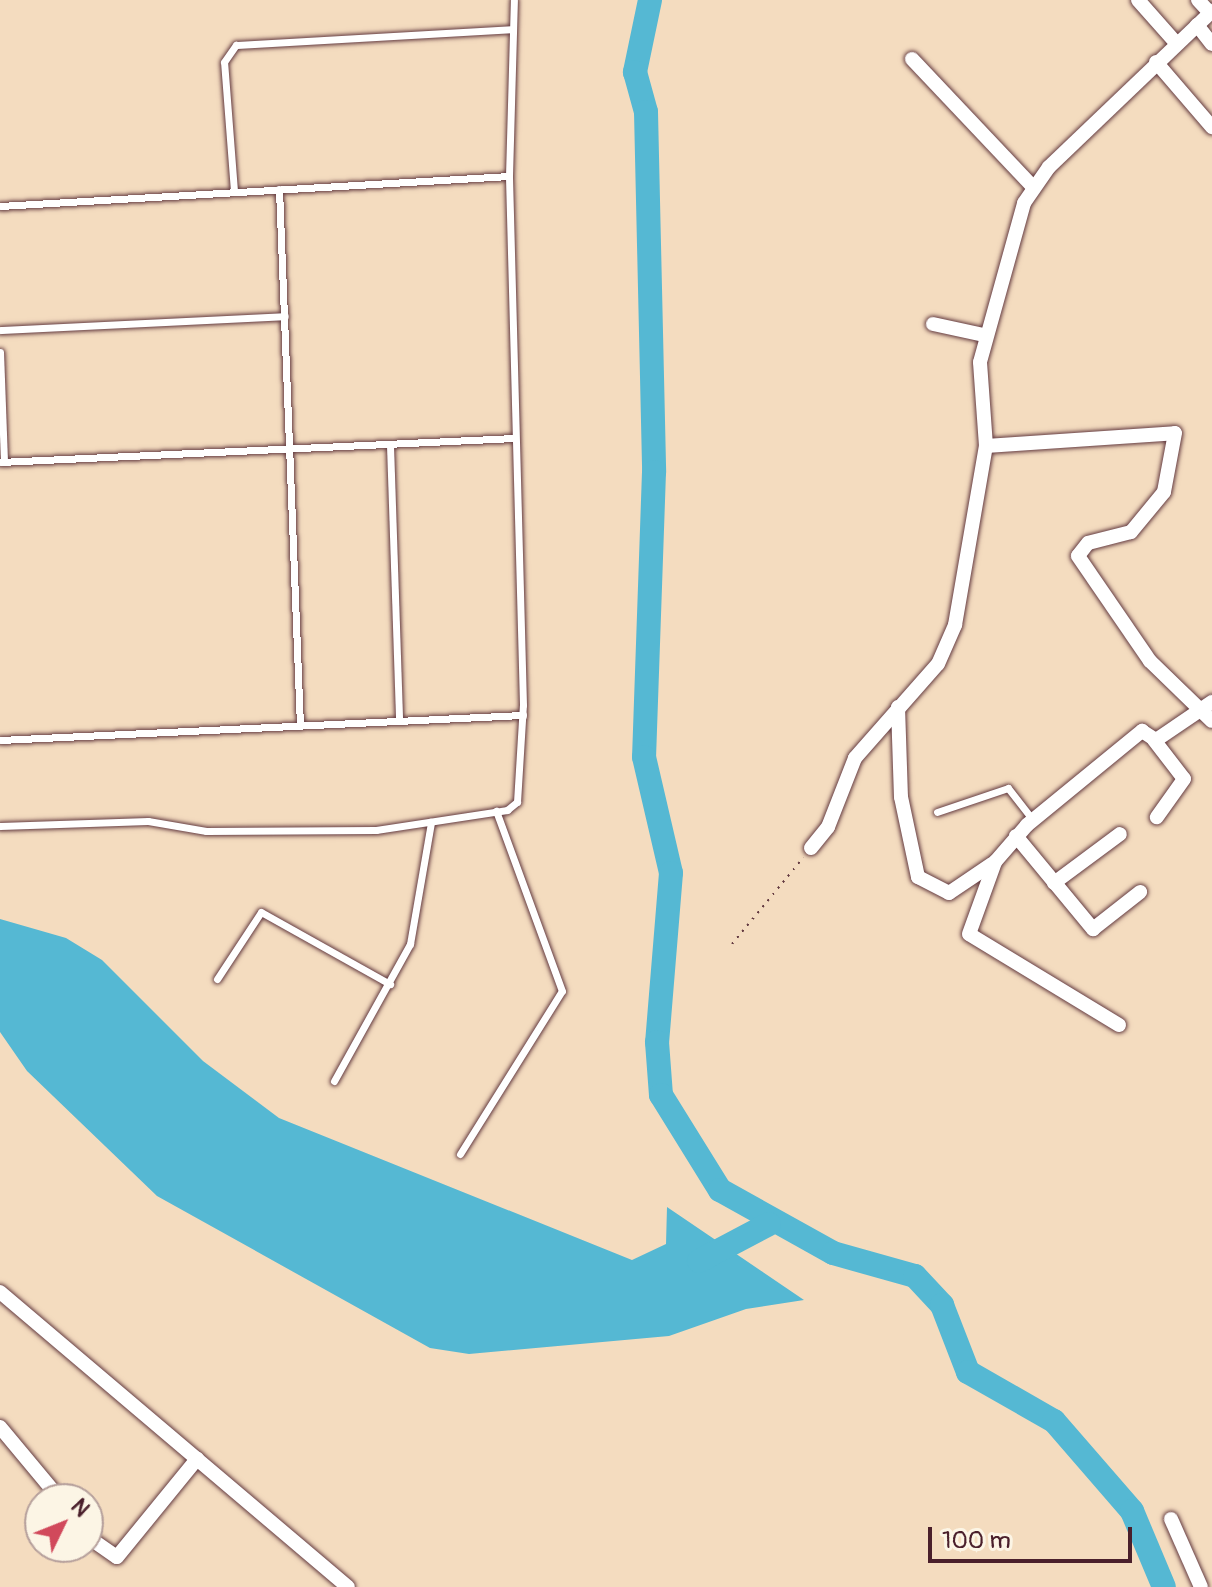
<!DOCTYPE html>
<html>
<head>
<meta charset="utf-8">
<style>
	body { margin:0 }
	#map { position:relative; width:1212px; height:1587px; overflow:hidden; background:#f4dcbf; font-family:Pangolin,sans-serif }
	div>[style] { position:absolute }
	.water>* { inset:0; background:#55b8d3 }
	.river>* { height:24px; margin:-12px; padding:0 12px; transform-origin:12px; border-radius:12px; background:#55b8d3 }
	.path>* { height:2px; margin-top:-1px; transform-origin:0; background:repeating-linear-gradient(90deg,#643b41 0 2px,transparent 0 8px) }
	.roads { filter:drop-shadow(0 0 2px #643b41) drop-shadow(0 0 2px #643b41) }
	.service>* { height:7px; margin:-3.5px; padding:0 3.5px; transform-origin:3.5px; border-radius:3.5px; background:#fff }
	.minor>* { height:14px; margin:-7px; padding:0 7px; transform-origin:7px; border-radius:7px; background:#fff }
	span { translate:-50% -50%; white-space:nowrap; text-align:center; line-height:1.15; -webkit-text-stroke:6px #fcf5e5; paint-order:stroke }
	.north { position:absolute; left:24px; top:1483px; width:80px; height:80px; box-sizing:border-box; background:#fcf5e5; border:2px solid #b59f9b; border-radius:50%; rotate:47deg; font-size:22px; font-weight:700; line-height:32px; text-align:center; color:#4a1f2b }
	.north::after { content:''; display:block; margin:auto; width:28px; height:36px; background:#d1495b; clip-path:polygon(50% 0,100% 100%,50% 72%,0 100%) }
	.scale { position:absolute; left:928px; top:1527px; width:204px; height:36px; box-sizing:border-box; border:4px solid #4a1f2b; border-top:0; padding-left:10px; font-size:24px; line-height:28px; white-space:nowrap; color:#4a1f2b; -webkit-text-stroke:6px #fcf5e5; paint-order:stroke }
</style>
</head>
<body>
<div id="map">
	<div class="water">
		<div style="clip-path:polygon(0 919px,66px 938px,102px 960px,203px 1061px,279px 1118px,632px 1260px,666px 1244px,667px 1207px,804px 1300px,746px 1309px,669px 1336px,469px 1354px,430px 1348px,157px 1196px,27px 1071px,0 1032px)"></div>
	</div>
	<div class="river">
		<div style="left:650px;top:0;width:74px;rotate:101.8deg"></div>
		<div style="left:635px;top:72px;width:41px;rotate:74.6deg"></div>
		<div style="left:646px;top:112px;width:360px;rotate:88.7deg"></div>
		<div style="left:654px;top:472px;width:285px;rotate:92deg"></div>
		<div style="left:644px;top:757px;width:119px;rotate:76.9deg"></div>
		<div style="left:671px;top:873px;width:170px;rotate:94.7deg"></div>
		<div style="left:657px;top:1042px;width:53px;rotate:85.7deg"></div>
		<div style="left:661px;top:1095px;width:112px;rotate:58.2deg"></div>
		<div style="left:720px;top:1190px;width:129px;rotate:29.1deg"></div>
		<div style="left:833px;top:1253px;width:85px;rotate:15.7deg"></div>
		<div style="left:915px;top:1276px;width:40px;rotate:47deg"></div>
		<div style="left:942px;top:1305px;width:72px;rotate:68.8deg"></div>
		<div style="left:968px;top:1372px;width:99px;rotate:29.7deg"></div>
		<div style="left:1054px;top:1421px;width:119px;rotate:49.1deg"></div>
		<div style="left:1132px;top:1511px;width:82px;rotate:67.2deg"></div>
		<div style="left:699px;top:1261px;width:79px;rotate:-27.9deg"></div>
	</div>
	<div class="path">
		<div style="left:732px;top:944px;width:112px;rotate:-50.5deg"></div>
	</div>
	<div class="roads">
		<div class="service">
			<div style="left:279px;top:189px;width:537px;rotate:87.76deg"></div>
			<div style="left:234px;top:191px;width:129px;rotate:-94.4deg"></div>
			<div style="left:224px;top:62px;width:21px;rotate:-55deg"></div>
			<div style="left:236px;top:45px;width:276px;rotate:-3.3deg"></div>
			<div style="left:0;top:206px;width:510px;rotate:-3.37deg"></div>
			<div style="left:0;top:330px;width:285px;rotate:-2.8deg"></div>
			<div style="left:0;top:352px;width:110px;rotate:87.9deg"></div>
			<div style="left:390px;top:445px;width:276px;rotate:88.1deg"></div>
			<div style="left:0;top:462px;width:515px;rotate:-2.67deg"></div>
			<div style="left:0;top:740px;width:524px;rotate:-2.74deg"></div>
			<div style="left:937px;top:812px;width:75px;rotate:-18.7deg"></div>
			<div style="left:1008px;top:788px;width:41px;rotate:52deg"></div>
			<div style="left:0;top:826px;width:148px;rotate:-1.9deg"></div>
			<div style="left:148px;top:821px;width:59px;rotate:9.8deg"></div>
			<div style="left:206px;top:831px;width:170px;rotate:-0.3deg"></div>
			<div style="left:376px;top:830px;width:133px;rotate:-8.7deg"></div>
			<div style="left:507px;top:810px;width:13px;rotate:-39deg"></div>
			<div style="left:517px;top:802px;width:97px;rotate:-86.5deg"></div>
			<div style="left:523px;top:705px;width:529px;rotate:-91.52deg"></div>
			<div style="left:509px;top:176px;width:176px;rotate:-88.4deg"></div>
			<div style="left:217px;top:979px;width:80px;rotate:-56.7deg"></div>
			<div style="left:261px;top:912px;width:148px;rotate:29.2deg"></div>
			<div style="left:334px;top:1081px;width:157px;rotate:-61deg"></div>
			<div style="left:410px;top:944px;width:124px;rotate:-80.2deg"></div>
			<div style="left:460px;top:1154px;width:192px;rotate:-58deg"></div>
			<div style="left:562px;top:991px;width:192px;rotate:-110.1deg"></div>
		</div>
		<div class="minor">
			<div style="left:1138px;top:0;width:57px;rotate:48.5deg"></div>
			<div style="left:1198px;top:0;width:18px;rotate:47deg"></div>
			<div style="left:1197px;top:25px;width:24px;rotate:52deg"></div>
			<div style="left:912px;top:59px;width:176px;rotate:46.6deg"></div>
			<div style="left:1156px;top:62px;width:86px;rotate:49.3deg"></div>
			<div style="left:933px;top:324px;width:52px;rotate:12.2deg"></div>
			<div style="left:986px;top:446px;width:189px;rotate:-3.9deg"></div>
			<div style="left:1175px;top:433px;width:60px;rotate:100.6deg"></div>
			<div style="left:1164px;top:492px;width:52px;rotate:129.5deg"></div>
			<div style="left:1131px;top:532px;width:44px;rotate:165.7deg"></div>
			<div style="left:1088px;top:543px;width:16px;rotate:128deg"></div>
			<div style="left:1078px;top:556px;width:127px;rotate:55.6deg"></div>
			<div style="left:1150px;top:661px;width:86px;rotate:44.1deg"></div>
			<div style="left:898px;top:707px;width:90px;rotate:88.1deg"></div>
			<div style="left:901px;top:797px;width:82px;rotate:78deg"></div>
			<div style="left:918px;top:877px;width:35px;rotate:27deg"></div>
			<div style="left:949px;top:893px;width:52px;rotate:-34deg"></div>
			<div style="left:1154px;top:740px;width:49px;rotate:52.4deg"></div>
			<div style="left:1184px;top:779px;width:47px;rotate:125.4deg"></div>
			<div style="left:1016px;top:836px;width:121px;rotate:50.4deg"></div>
			<div style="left:1093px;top:929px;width:60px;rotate:-38.2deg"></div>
			<div style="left:811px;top:848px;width:27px;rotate:-51deg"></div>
			<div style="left:828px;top:827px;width:74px;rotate:-68.6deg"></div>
			<div style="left:855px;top:758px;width:125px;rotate:-48.6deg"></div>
			<div style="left:938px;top:664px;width:43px;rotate:-66.4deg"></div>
			<div style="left:955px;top:625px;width:182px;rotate:-80.2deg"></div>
			<div style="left:986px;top:446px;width:84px;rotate:-94.1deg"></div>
			<div style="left:980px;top:362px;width:165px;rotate:-74.5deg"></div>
			<div style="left:1024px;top:203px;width:44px;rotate:-55.2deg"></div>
			<div style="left:1049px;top:167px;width:226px;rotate:-43.7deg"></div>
			<div style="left:1054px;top:883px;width:82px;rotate:-36.6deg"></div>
			<div style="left:1119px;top:1025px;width:175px;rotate:-148.8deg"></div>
			<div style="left:969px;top:934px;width:77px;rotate:-70.1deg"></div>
			<div style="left:995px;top:862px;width:49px;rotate:-49.1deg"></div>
			<div style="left:1027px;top:825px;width:149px;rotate:-39.3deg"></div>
			<div style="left:1142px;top:731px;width:17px;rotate:33deg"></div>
			<div style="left:1156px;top:740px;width:68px;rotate:-34.2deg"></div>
			<div style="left:0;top:1292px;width:456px;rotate:40.3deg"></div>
			<div style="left:0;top:1427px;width:94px;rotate:50.2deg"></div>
			<div style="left:1171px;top:1519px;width:74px;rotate:66.2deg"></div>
			<div style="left:88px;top:1537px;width:35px;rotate:35deg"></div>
			<div style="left:117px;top:1557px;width:127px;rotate:-50.8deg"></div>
		</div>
	</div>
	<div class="north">N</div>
	<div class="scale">100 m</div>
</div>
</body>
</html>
